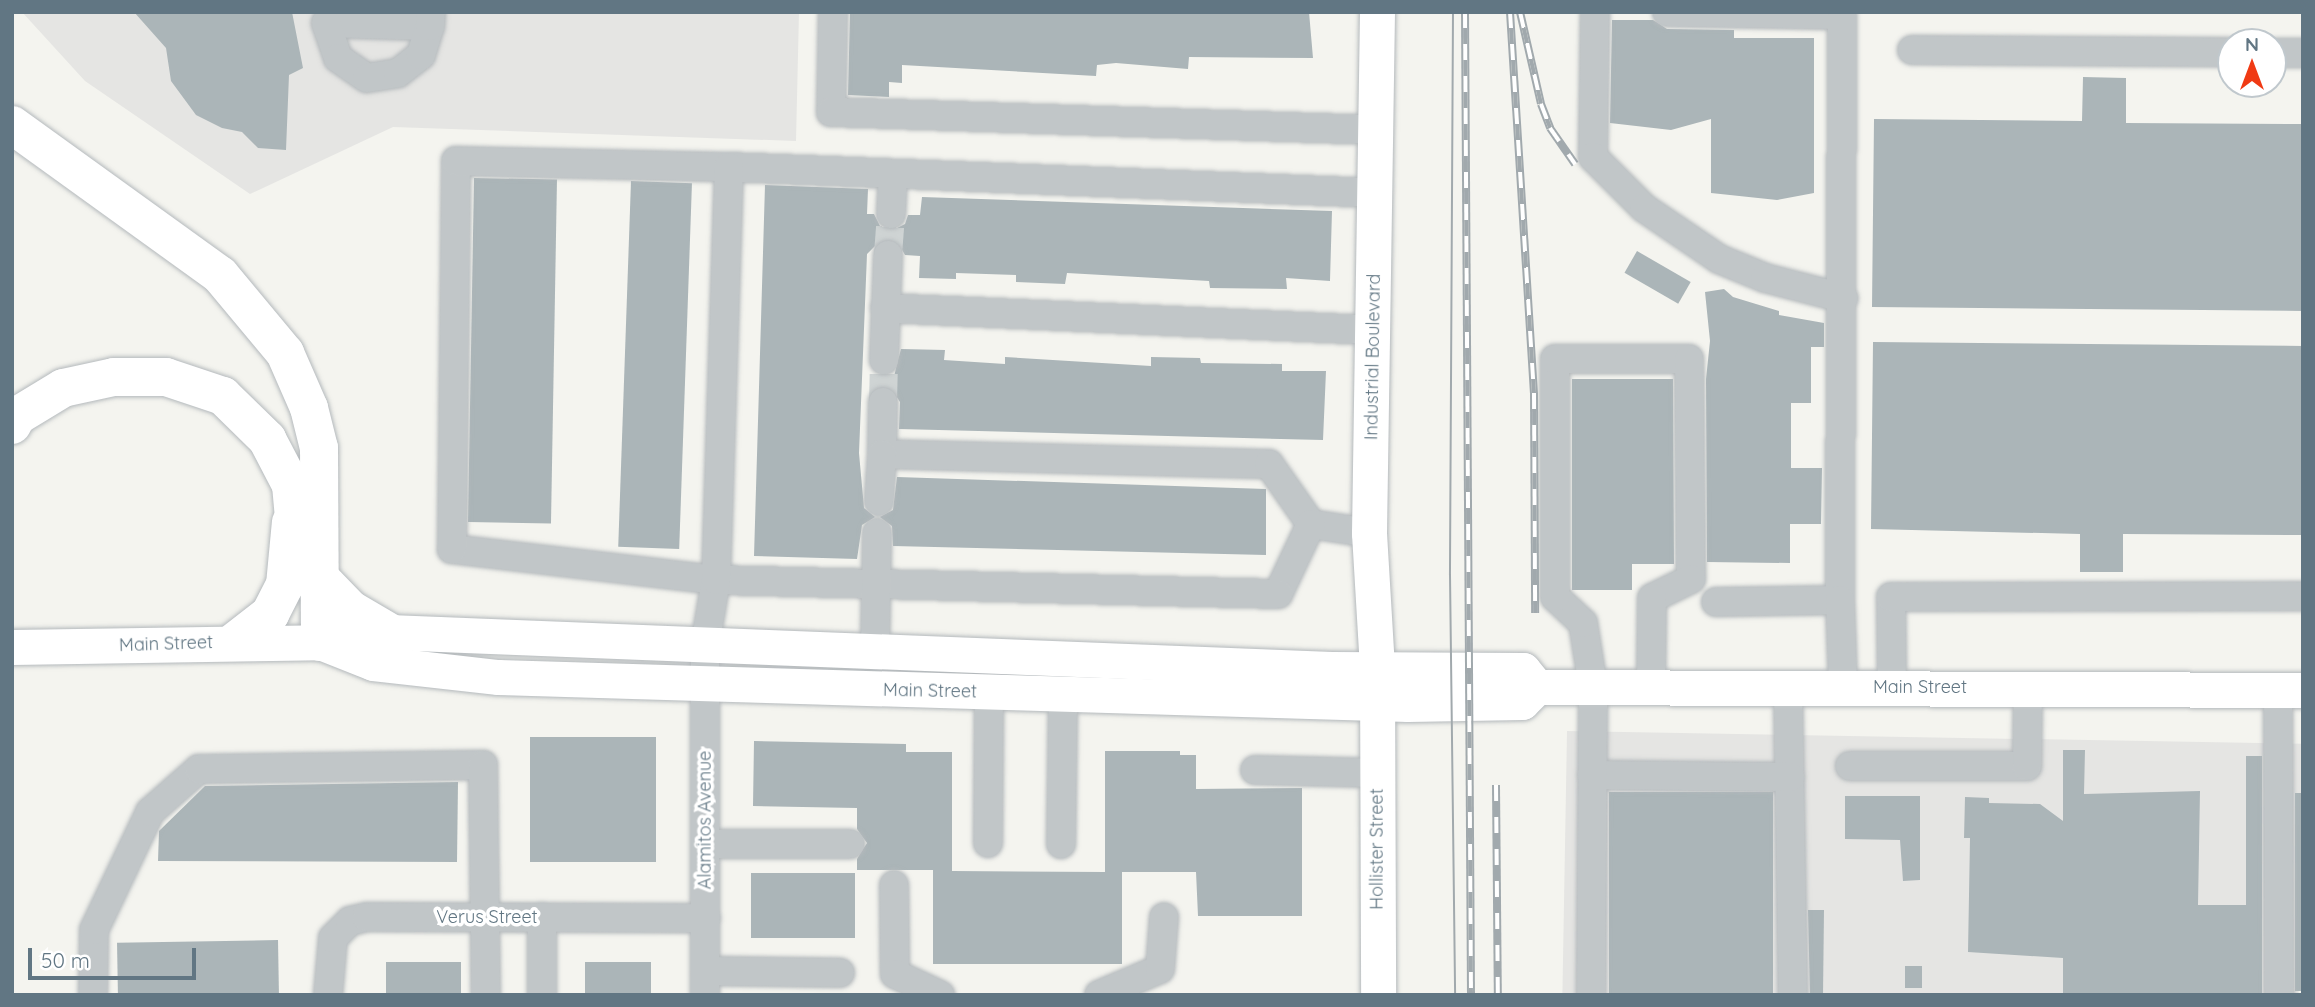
<!DOCTYPE html>
<html>
<head>
<meta charset="utf-8">
<style>
	body { margin:0 }
	#map { position:relative; width:2315px; height:1007px; overflow:hidden; background:#f4f4ef; font-family:Quicksand,sans-serif }
	div>[style] { position:absolute }
	.built>* { inset:0; background:#e5e5e3; transform-origin:0 0 }
	.building>* { inset:0; background:#abb5b8; transform-origin:0 0 }
	.minor-tunnel>* { height:28px; margin-top:-14px; transform-origin:0; background:repeating-linear-gradient(90deg,#cfd4d4 0 28px,transparent 0 42px) }
	.roads { filter:drop-shadow(0 0 2px #b4b9bc) drop-shadow(0 0 2px #b4b9bc) }
	.minor>* { height:28px; margin:-14px; padding:0 14px; transform-origin:14px; border-radius:14px; background:#c1c6c8 }
	.major>* { height:35px; margin:-17.5px; padding:0 17.5px; transform-origin:17.5px; border-radius:17.5px; background:#fff }
	.highway>* { height:38px; margin:-19px; padding:0 19px; transform-origin:19px; border-radius:19px; background:#fff }
	.tram>* { height:2px; margin:-1px; padding:0 1px; transform-origin:1px; border-radius:1px; background:#a1a9ad }
	.rail>* { height:8px; margin-top:-4px; transform-origin:0; background:repeating-linear-gradient(90deg,#fff 0 16px,#a1a9ad 0 32px); box-sizing:border-box; border-block:2px solid #a1a9ad }
	span { translate:-50% -50%; white-space:nowrap; text-align:center; line-height:1.15; -webkit-text-stroke:7px #fff; paint-order:stroke }
	.street-label { font-size:18px; color:#617683 }
	.frame { position:absolute; inset:0; border:14px solid #617683; pointer-events:none }
	.north { position:absolute; left:2217px; top:28px; width:70px; height:70px; box-sizing:border-box; background:#fff; border:2px solid #c0c8cd; border-radius:50%; rotate:0deg; font-size:19px; font-weight:700; line-height:28px; text-align:center; color:#617683 }
	.north::after { content:''; display:block; margin:auto; width:24px; height:32px; background:#f03a14; clip-path:polygon(50% 0,100% 100%,50% 72%,0 100%) }
	.scale { position:absolute; left:28px; top:948px; width:168px; height:32px; box-sizing:border-box; border:4px solid #617683; border-top:0; padding-left:9px; font-size:21px; line-height:24px; white-space:nowrap; color:#617683; -webkit-text-stroke:5px #fff; paint-order:stroke }
</style>
</head>
<body>
<div id="map">
	<div class="built">
		<div style="clip-path:polygon(22px 12px,799px 12px,796px 141px,393px 127px,250px 194px,85px 81px)"></div>
		<div style="left:1567px;top:731px;width:736px;height:264px;rotate:1deg"></div>
	</div>
	<div class="building">
		<div style="clip-path:polygon(134px 12px,292px 12px,303px 68px,289px 75px,286px 150px,258px 148px,242px 132px,222px 128px,196px 115px,171px 81px,166px 48px)"></div>
		<div style="clip-path:polygon(850px 12px,1309px 12px,1313px 58px,1189px 57px,1188px 69px,1116px 63px,1097px 65px,1096px 76px,902px 65px,902px 83px,889px 82px,889px 97px,848px 95px)"></div>
		<div style="clip-path:polygon(1612px 20px,1653px 20px,1667px 29px,1734px 30px,1734px 38px,1814px 38px,1814px 193px,1777px 200px,1711px 193px,1711px 119px,1671px 130px,1610px 123px)"></div>
		<div style="clip-path:polygon(2083px 77px,2126px 78px,2126px 123px,2303px 124px,2303px 311px,1872px 307px,1874px 119px,2082px 121px)"></div>
		<div style="left:474px;top:178px;width:83px;height:344px;rotate:1deg"></div>
		<div style="left:631px;top:181px;width:61px;height:366px;rotate:2deg"></div>
		<div style="clip-path:polygon(765px 185px,868px 189px,867px 214px,874px 214px,881px 228px,891px 231px,905px 224px,908px 215px,920px 215px,922px 197px,1332px 211px,1330px 281px,1286px 278px,1287px 289px,1210px 288px,1209px 281px,1067px 273px,1065px 284px,1016px 282px,1016px 275px,956px 273px,956px 279px,919px 278px,920px 256px,905px 255px,897px 241px,881px 240px,867px 254px,859px 453px,864px 508px,875px 517px,862px 525px,857px 559px,754px 556px)"></div>
		<div style="left:1637px;top:251px;width:62px;height:25px;rotate:30deg"></div>
		<div style="clip-path:polygon(1724px 289px,1733px 297px,1779px 311px,1779px 315px,1824px 323px,1824px 347px,1811px 347px,1811px 403px,1791px 403px,1791px 468px,1822px 468px,1821px 524px,1790px 524px,1790px 563px,1707px 562px,1706px 379px,1710px 341px,1705px 292px)"></div>
		<div style="clip-path:polygon(1873px 342px,2303px 346px,2303px 535px,2123px 534px,2123px 572px,2080px 572px,2080px 534px,1871px 529px)"></div>
		<div style="clip-path:polygon(901px 349px,945px 350px,944px 360px,1005px 364px,1005px 357px,1151px 366px,1151px 357px,1200px 358px,1201px 363px,1282px 364px,1282px 371px,1326px 371px,1323px 440px,899px 429px,900px 402px,891px 388px)"></div>
		<div style="clip-path:polygon(1572px 379px,1673px 379px,1674px 564px,1632px 564px,1632px 590px,1572px 590px)"></div>
		<div style="clip-path:polygon(897px 477px,1266px 489px,1266px 555px,893px 546px,892px 526px,880px 517px,893px 510px)"></div>
		<div style="left:530px;top:737px;width:126px;height:125px"></div>
		<div style="clip-path:polygon(754px 741px,906px 744px,906px 752px,952px 752px,952px 871px,1105px 872px,1105px 751px,1180px 751px,1180px 755px,1196px 755px,1196px 789px,1302px 788px,1302px 916px,1198px 916px,1196px 872px,1122px 872px,1122px 964px,933px 964px,933px 870px,857px 870px,857px 859px,867px 843px,857px 829px,857px 808px,753px 806px)"></div>
		<div style="clip-path:polygon(2063px 750px,2085px 750px,2084px 794px,2200px 791px,2198px 905px,2246px 905px,2246px 756px,2262px 756px,2262px 995px,2063px 995px,2063px 958px,1968px 952px,1970px 838px,1964px 838px,1965px 797px,1989px 798px,1989px 803px,2040px 804px,2063px 821px)"></div>
		<div style="clip-path:polygon(458px 782px,457px 862px,158px 861px,159px 831px,205px 786px)"></div>
		<div style="left:1609px;top:792px;width:164px;height:203px"></div>
		<div style="left:2295px;top:793px;width:8px;height:198px"></div>
		<div style="clip-path:polygon(1845px 796px,1920px 796px,1920px 880px,1903px 881px,1900px 840px,1845px 839px)"></div>
		<div style="left:751px;top:873px;width:104px;height:65px"></div>
		<div style="clip-path:polygon(1808px 910px,1824px 910px,1823px 995px,1810px 995px)"></div>
		<div style="left:278px;top:940px;width:55px;height:161px;rotate:89deg"></div>
		<div style="left:386px;top:962px;width:75px;height:33px"></div>
		<div style="left:585px;top:962px;width:66px;height:33px"></div>
		<div style="left:1905px;top:966px;width:17px;height:22px"></div>
	</div>
	<div class="minor-tunnel">
		<div style="left:888px;top:255px;width:41px;rotate:-85.8deg"></div>
		<div style="left:883px;top:402px;width:42px;rotate:-88.6deg"></div>
	</div>
	<div class="roads">
		<div class="minor">
			<div style="left:833px;top:12px;width:100px;rotate:91.1deg"></div>
			<div style="left:831px;top:112px;width:546px;rotate:1.89deg"></div>
			<div style="left:1595px;top:12px;width:145px;rotate:90.8deg"></div>
			<div style="left:1593px;top:157px;width:72px;rotate:45deg"></div>
			<div style="left:1644px;top:208px;width:91px;rotate:34.2deg"></div>
			<div style="left:1719px;top:259px;width:50px;rotate:22.4deg"></div>
			<div style="left:1765px;top:278px;width:81px;rotate:14.4deg"></div>
			<div style="left:1667px;top:12px;width:175px;rotate:1deg"></div>
			<div style="left:1842px;top:15px;width:585px;rotate:90.2deg"></div>
			<div style="left:430px;top:26px;width:104px;rotate:-178.3deg"></div>
			<div style="left:326px;top:23px;width:37px;rotate:71deg"></div>
			<div style="left:338px;top:58px;width:35px;rotate:35deg"></div>
			<div style="left:367px;top:78px;width:31px;rotate:-9deg"></div>
			<div style="left:398px;top:73px;width:29px;rotate:-38deg"></div>
			<div style="left:421px;top:55px;width:30px;rotate:-73deg"></div>
			<div style="left:430px;top:26px;width:14px;rotate:-86deg"></div>
			<div style="left:1912px;top:50px;width:319px;rotate:0.4deg"></div>
			<div style="left:2273px;top:53px;width:30px"></div>
			<div style="left:891px;top:214px;width:40px;rotate:-87.1deg"></div>
			<div style="left:885px;top:308px;width:490px;rotate:2.6deg"></div>
			<div style="left:884px;top:360px;width:105px;rotate:-87.8deg"></div>
			<div style="left:883px;top:402px;width:52px;rotate:91.1deg"></div>
			<div style="left:882px;top:454px;width:387px;rotate:1.5deg"></div>
			<div style="left:1269px;top:464px;width:73px;rotate:55deg"></div>
			<div style="left:879px;top:501px;width:47px;rotate:-86.3deg"></div>
			<div style="left:1369px;top:533px;width:59px;rotate:-171.2deg"></div>
			<div style="left:1311px;top:524px;width:77px;rotate:115.2deg"></div>
			<div style="left:1278px;top:594px;width:562px;rotate:-178.57deg"></div>
			<div style="left:716px;top:580px;width:266px;rotate:-173.3deg"></div>
			<div style="left:452px;top:549px;width:388px;rotate:-89.4deg"></div>
			<div style="left:456px;top:161px;width:273px;rotate:1.3deg"></div>
			<div style="left:729px;top:167px;width:648px;rotate:2.3deg"></div>
			<div style="left:1716px;top:602px;width:124px;rotate:-0.9deg"></div>
			<div style="left:1840px;top:600px;width:87px;rotate:88deg"></div>
			<div style="left:875px;top:649px;width:116px;rotate:-89deg"></div>
			<div style="left:1788px;top:686px;width:309px;rotate:89.1deg"></div>
			<div style="left:1892px;top:687px;width:90px;rotate:-90.6deg"></div>
			<div style="left:1891px;top:597px;width:412px;rotate:-0.1deg"></div>
			<div style="left:2278px;top:690px;width:305px;rotate:89.8deg"></div>
			<div style="left:1850px;top:766px;width:177px"></div>
			<div style="left:2027px;top:766px;width:78px;rotate:-89.3deg"></div>
			<div style="left:1255px;top:770px;width:122px;rotate:1.4deg"></div>
			<div style="left:1592px;top:775px;width:198px;rotate:0.6deg"></div>
			<div style="left:988px;top:843px;width:151px;rotate:-89.6deg"></div>
			<div style="left:705px;top:844px;width:145px"></div>
			<div style="left:1061px;top:844px;width:150px;rotate:-89.2deg"></div>
			<div style="left:894px;top:885px;width:89px;rotate:89.4deg"></div>
			<div style="left:895px;top:974px;width:50px;rotate:25deg"></div>
			<div style="left:542px;top:917px;width:78px;rotate:90deg"></div>
			<div style="left:705px;top:971px;width:135px;rotate:0.8deg"></div>
			<div style="left:93px;top:995px;width:65px;rotate:-89.1deg"></div>
			<div style="left:94px;top:930px;width:131px;rotate:-64.6deg"></div>
			<div style="left:150px;top:812px;width:65px;rotate:-41.3deg"></div>
			<div style="left:199px;top:769px;width:284px;rotate:-0.8deg"></div>
			<div style="left:483px;top:765px;width:230px;rotate:89.3deg"></div>
			<div style="left:328px;top:995px;width:57px;rotate:-85deg"></div>
			<div style="left:333px;top:938px;width:24px;rotate:-45deg"></div>
			<div style="left:350px;top:921px;width:17px;rotate:-13deg"></div>
			<div style="left:367px;top:917px;width:339px;rotate:0.2deg"></div>
			<div style="left:705px;top:995px;width:350px;rotate:-90deg"></div>
			<div style="left:705px;top:645px;width:66px;rotate:-80.4deg"></div>
			<div style="left:716px;top:580px;width:413px;rotate:-88.2deg"></div>
			<div style="left:1099px;top:995px;width:66px;rotate:-23.1deg"></div>
			<div style="left:1160px;top:969px;width:52px;rotate:-85.6deg"></div>
			<div style="left:1591px;top:995px;width:309px;rotate:-89.6deg"></div>
			<div style="left:1593px;top:686px;width:64px;rotate:-99deg"></div>
			<div style="left:1583px;top:623px;width:38px;rotate:-137deg"></div>
			<div style="left:1555px;top:597px;width:238px;rotate:-90deg"></div>
			<div style="left:1555px;top:359px;width:134px"></div>
			<div style="left:1689px;top:359px;width:220px;rotate:89.5deg"></div>
			<div style="left:1691px;top:579px;width:43px;rotate:154deg"></div>
			<div style="left:1652px;top:598px;width:87px;rotate:90.7deg"></div>
		</div>
		<div class="major">
			<div style="left:1377px;top:12px;width:521px;rotate:90.88deg"></div>
			<div style="left:1369px;top:533px;width:136px;rotate:86.6deg"></div>
			<div style="left:1377px;top:669px;width:326px;rotate:89.8deg"></div>
			<div style="left:320px;top:642px;width:57px;rotate:21.6deg"></div>
			<div style="left:373px;top:663px;width:126px;rotate:6.4deg"></div>
			<div style="left:498px;top:677px;width:910px;rotate:1.7deg"></div>
			<div style="left:1408px;top:704px;width:114px;rotate:-1deg"></div>
			<div style="left:1522px;top:702px;width:21px;rotate:-45deg"></div>
			<div style="left:1537px;top:687px;width:766px;rotate:0.22deg"></div>
			<div style="left:12px;top:647px;width:308px;rotate:-0.9deg"></div>
			<div style="left:320px;top:642px;width:70px;rotate:-8.2deg"></div>
			<div style="left:389px;top:632px;width:943px;rotate:2.25deg"></div>
			<div style="left:1331px;top:669px;width:192px;rotate:0.3deg"></div>
			<div style="left:1523px;top:670px;width:22px;rotate:51deg"></div>
		</div>
		<div class="highway">
			<div style="left:12px;top:125px;width:256px;rotate:35.8deg"></div>
			<div style="left:220px;top:275px;width:102px;rotate:50.2deg"></div>
			<div style="left:285px;top:353px;width:60px;rotate:66.4deg"></div>
			<div style="left:309px;top:408px;width:41px;rotate:76deg"></div>
			<div style="left:319px;top:448px;width:194px;rotate:89.7deg"></div>
			<div style="left:12px;top:425px;width:10px;rotate:-61deg"></div>
			<div style="left:17px;top:416px;width:54px;rotate:-31.3deg"></div>
			<div style="left:63px;top:388px;width:52px;rotate:-12.2deg"></div>
			<div style="left:114px;top:377px;width:52px"></div>
			<div style="left:166px;top:377px;width:60px;rotate:18.4deg"></div>
			<div style="left:223px;top:396px;width:62px;rotate:44.3deg"></div>
			<div style="left:267px;top:439px;width:52px;rotate:62.4deg"></div>
			<div style="left:291px;top:485px;width:66px;rotate:84.8deg"></div>
			<div style="left:322px;top:580px;width:40px;rotate:46deg"></div>
			<div style="left:350px;top:609px;width:45px;rotate:30.5deg"></div>
			<div style="left:234px;top:642px;width:46px;rotate:-37.9deg"></div>
			<div style="left:270px;top:614px;width:33px;rotate:-63deg"></div>
			<div style="left:285px;top:585px;width:63px;rotate:-84.6deg"></div>
		</div>
	</div>
	<div class="tram">
		<div style="left:1453px;top:12px;width:563px;rotate:90.31deg"></div>
		<div style="left:1450px;top:575px;width:420px;rotate:89.3deg"></div>
	</div>
	<div class="rail">
		<div style="left:1465px;top:12px;width:983px;rotate:89.65deg"></div>
		<div style="left:1510px;top:12px;width:382px;rotate:86.4deg"></div>
		<div style="left:1534px;top:393px;width:220px;rotate:89.7deg"></div>
		<div style="left:1520px;top:12px;width:94px;rotate:77.1deg"></div>
		<div style="left:1541px;top:104px;width:26px;rotate:69deg"></div>
		<div style="left:1550px;top:128px;width:44px;rotate:55.2deg"></div>
		<div style="left:1496px;top:785px;width:210px;rotate:89.5deg"></div>
	</div>
	<div class="street-label">
		<span style="left:1373px;top:357px;rotate:-89deg">Industrial Boulevard</span>
		<span style="left:166px;top:644px;rotate:-2deg">Main Street</span>
		<span style="left:1920px;top:687px">Main Street</span>
		<span style="left:930px;top:691px;rotate:1deg">Main Street</span>
		<span style="left:705px;top:820px;rotate:-90deg">Alamitos Avenue</span>
		<span style="left:1377px;top:849px;rotate:-90deg">Hollister Street</span>
		<span style="left:487px;top:917px">Verus Street</span>
	</div>
	<div class="frame"></div>
	<div class="north">N</div>
	<div class="scale">50 m</div>
</div>
</body>
</html>
